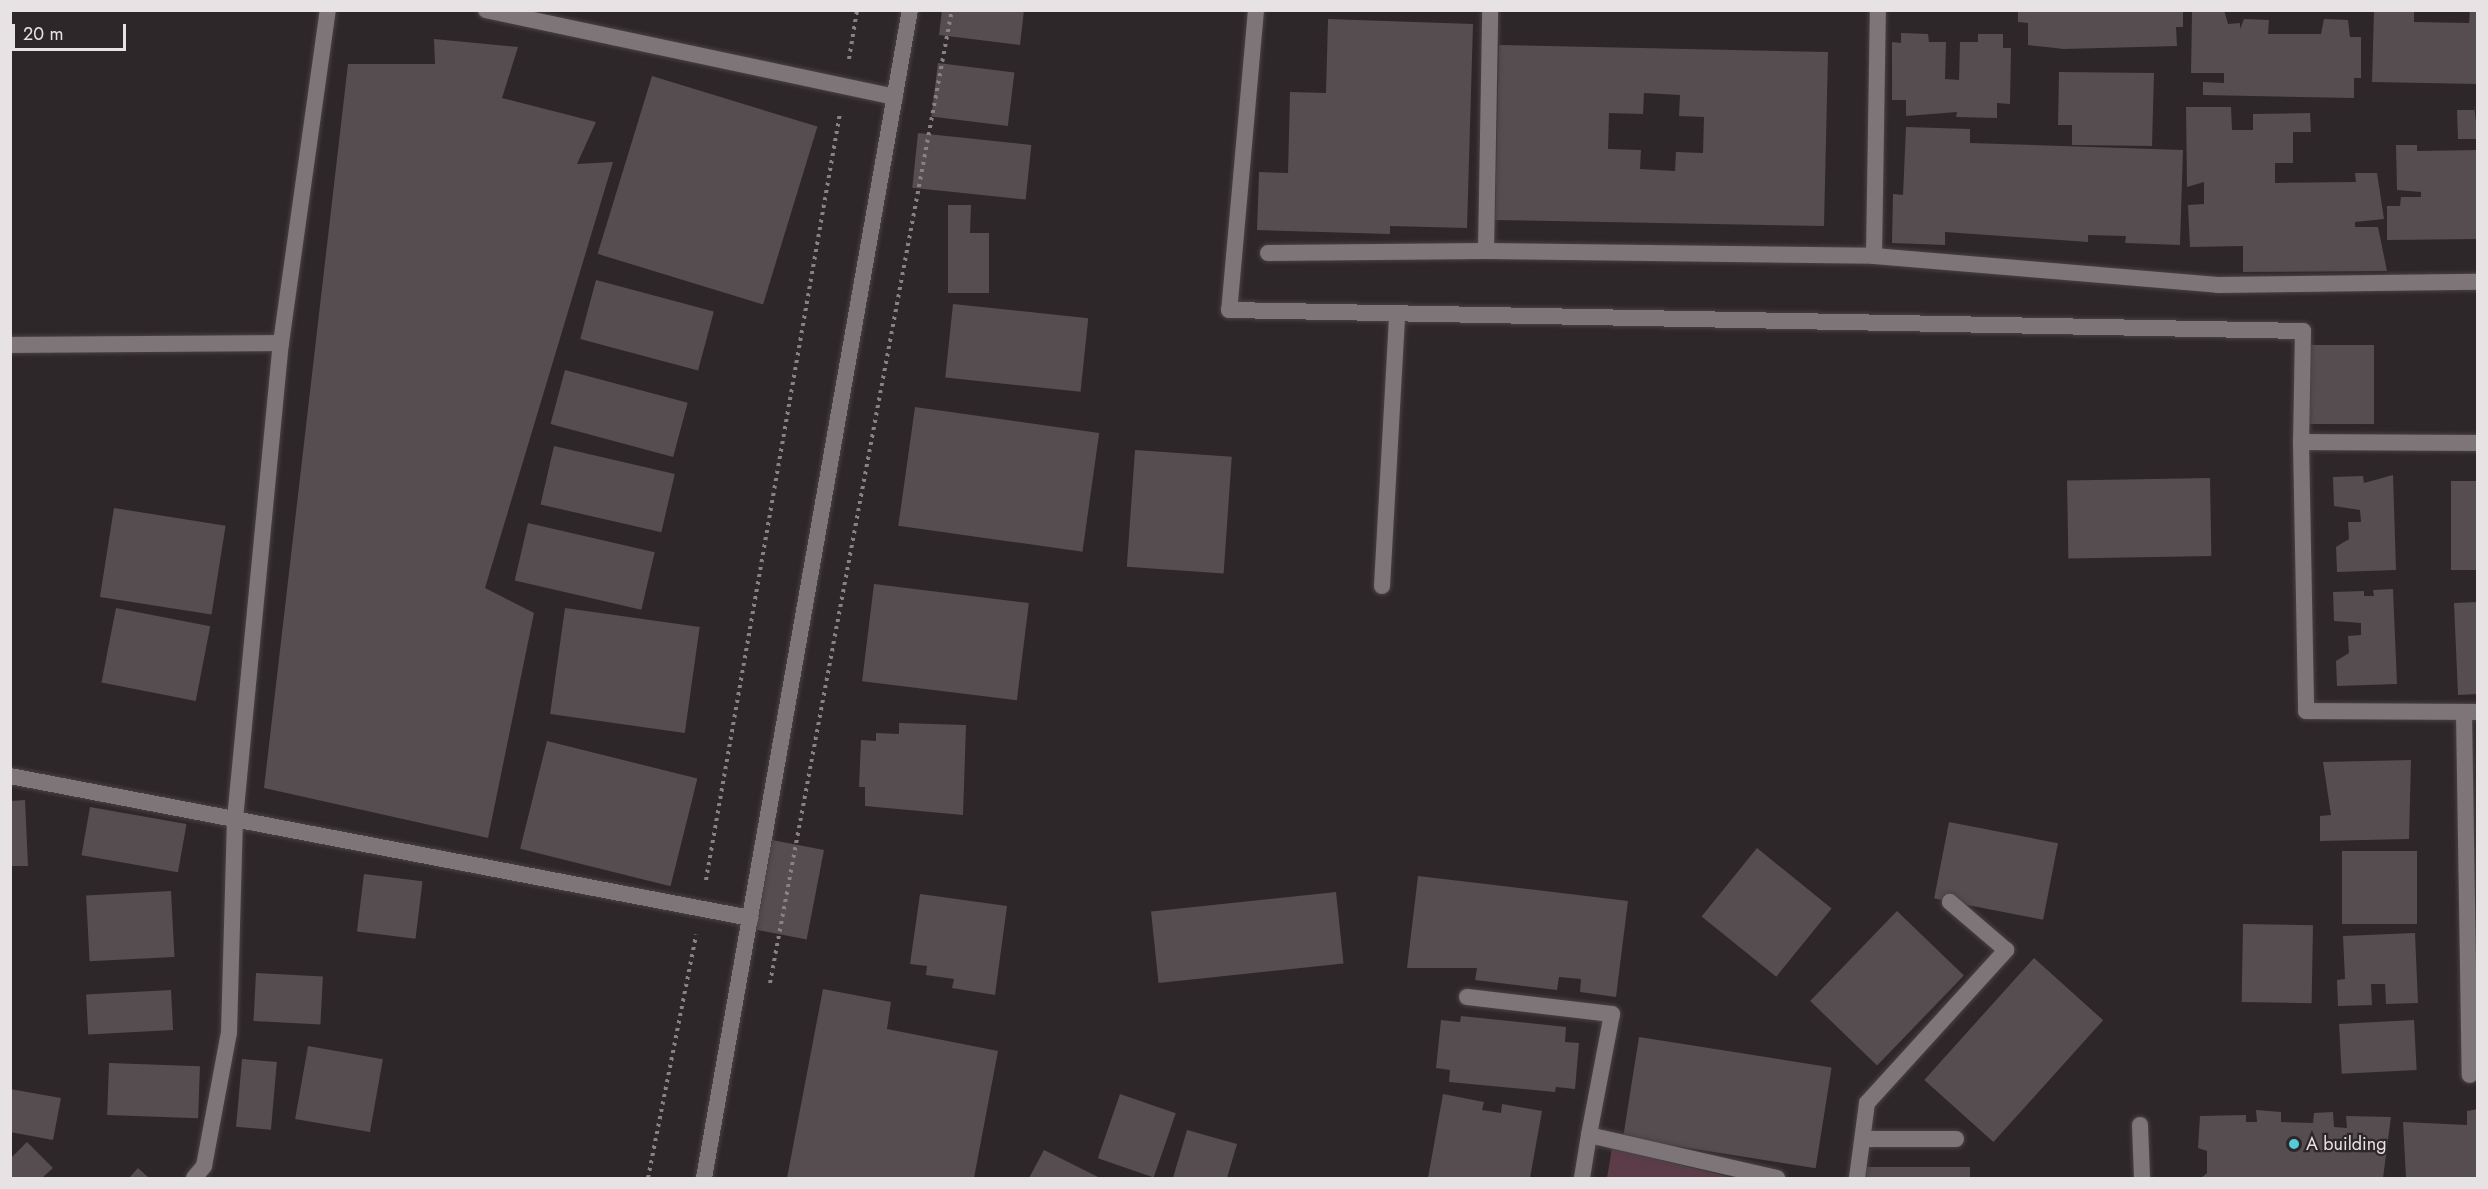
<!DOCTYPE html>
<html>
<head>
<meta charset="utf-8">
<style>
	body { margin:0 }
	#map { position:relative; width:2488px; height:1189px; overflow:hidden; background:#2e2729; font-family:Jost,sans-serif }
	div>[style] { position:absolute }
	.green>* { inset:0; background:#5d3c4a }
	.building>* { inset:0; background:#554d50; transform-origin:0 0 }
	.path>* { height:4px; margin-top:-2px; transform-origin:0; background:repeating-linear-gradient(90deg,#888283 0 3px,transparent 0 7.5px) }
	.roads { filter:drop-shadow(0 0 2px #484244) drop-shadow(0 0 2px #484244) }
	.minor>* { height:16px; margin:-8px; padding:0 8px; transform-origin:8px; border-radius:8px; background:#7e7578 }
	.secondary>* { height:16px; margin:-8px; padding:0 8px; transform-origin:8px; border-radius:8px; background:#7e7578 }
	.dots>* { width:16px; height:16px; translate:-50% -50%; box-sizing:border-box; border:3px solid #2e2729; border-radius:50% }
	span { translate:-50% -50%; white-space:nowrap; text-align:center; line-height:1.15; -webkit-text-stroke:4.5px #2e2729; paint-order:stroke }
	.poi-label { font-size:18px; color:#e7e2e3 }
	.left { translate:0 -50%; text-align:left }
	.frame { position:absolute; inset:0; border:12px solid #e7e2e3; pointer-events:none }
	.scale { position:absolute; left:12px; top:24px; width:114px; height:27px; box-sizing:border-box; border:3px solid #e7e2e3; border-top:0; padding-left:8px; font-size:18px; line-height:21px; white-space:nowrap; color:#e7e2e3; -webkit-text-stroke:4px #2e2729; paint-order:stroke }
</style>
</head>
<body>
<div id="map">
	<div class="green">
		<div style="clip-path:polygon(1612px 1148px,1733px 1178px,1607px 1178px)"></div>
	</div>
	<div class="building">
		<div style="clip-path:polygon(942px 10px,1024px 10px,1020px 45px,939px 35px)"></div>
		<div style="clip-path:polygon(2018px 10px,2183px 10px,2183px 27px,2176px 27px,2177px 46px,2064px 49px,2028px 45px,2028px 23px,2018px 22px)"></div>
		<div style="clip-path:polygon(2224px 10px,2228px 24px,2240px 23px,2240px 29px,2244px 19px,2269px 20px,2268px 34px,2321px 34px,2324px 19px,2348px 20px,2350px 37px,2361px 37px,2361px 78px,2354px 78px,2354px 98px,2203px 95px,2203px 82px,2224px 83px,2224px 73px,2191px 73px,2192px 12px)"></div>
		<div style="clip-path:polygon(2374px 10px,2414px 10px,2414px 22px,2469px 23px,2470px 10px,2478px 10px,2478px 84px,2372px 82px)"></div>
		<div style="clip-path:polygon(1328px 19px,1473px 24px,1467px 228px,1390px 226px,1390px 234px,1257px 230px,1259px 172px,1288px 173px,1290px 92px,1326px 93px)"></div>
		<div style="clip-path:polygon(1901px 33px,1928px 34px,1929px 42px,1946px 42px,1945px 79px,1959px 80px,1960px 42px,1978px 42px,1978px 34px,2003px 34px,2003px 48px,2011px 48px,2010px 104px,1997px 103px,1997px 118px,1956px 117px,1957px 112px,1906px 116px,1906px 100px,1892px 100px,1892px 42px,1901px 43px)"></div>
		<div style="clip-path:polygon(434px 39px,518px 47px,502px 98px,596px 122px,577px 164px,613px 162px,485px 588px,534px 613px,488px 838px,264px 788px,348px 64px,435px 64px)"></div>
		<div style="clip-path:polygon(evenodd,1499px 45px,1828px 52px,1824px 226px,1495px 220px,1499px 45px,1644px 93px,1680px 95px,1679px 116px,1704px 117px,1703px 153px,1676px 152px,1675px 171px,1640px 169px,1641px 150px,1608px 149px,1609px 113px,1643px 114px,1644px 93px)"></div>
		<div style="left:938px;top:63px;width:77px;height:54px;rotate:7deg"></div>
		<div style="clip-path:polygon(2059px 72px,2154px 73px,2152px 146px,2072px 145px,2072px 125px,2058px 125px)"></div>
		<div style="left:652px;top:76px;width:173px;height:186px;rotate:17deg"></div>
		<div style="clip-path:polygon(2474px 105px,2478px 139px,2458px 139px,2457px 110px,2474px 110px)"></div>
		<div style="clip-path:polygon(2186px 107px,2231px 107px,2232px 130px,2253px 130px,2253px 114px,2310px 113px,2311px 132px,2293px 132px,2293px 163px,2275px 163px,2275px 183px,2356px 182px,2355px 173px,2377px 173px,2384px 219px,2355px 222px,2355px 227px,2378px 227px,2387px 271px,2243px 272px,2243px 246px,2190px 247px,2188px 205px,2204px 204px,2204px 182px,2187px 187px)"></div>
		<div style="clip-path:polygon(1906px 127px,1970px 129px,1970px 143px,2183px 150px,2180px 245px,2125px 243px,2126px 236px,2088px 235px,2088px 242px,1945px 232px,1945px 245px,1892px 243px,1893px 194px,1903px 195px)"></div>
		<div style="left:918px;top:133px;width:114px;height:55px;rotate:6deg"></div>
		<div style="clip-path:polygon(2396px 145px,2417px 145px,2417px 151px,2478px 150px,2478px 239px,2387px 240px,2387px 206px,2400px 206px,2401px 197px,2421px 197px,2421px 192px,2397px 190px)"></div>
		<div style="clip-path:polygon(948px 205px,971px 205px,970px 233px,989px 233px,989px 293px,948px 293px)"></div>
		<div style="left:596px;top:280px;width:122px;height:61px;rotate:15deg"></div>
		<div style="left:953px;top:304px;width:136px;height:74px;rotate:6deg"></div>
		<div style="left:2307px;top:345px;width:67px;height:79px"></div>
		<div style="left:565px;top:370px;width:127px;height:56px;rotate:15deg"></div>
		<div style="left:915px;top:407px;width:186px;height:120px;rotate:8deg"></div>
		<div style="left:554px;top:446px;width:124px;height:60px;rotate:13deg"></div>
		<div style="left:1135px;top:450px;width:97px;height:117px;rotate:4deg"></div>
		<div style="clip-path:polygon(2393px 475px,2396px 570px,2337px 572px,2336px 547px,2349px 539px,2348px 522px,2361px 522px,2360px 510px,2334px 506px,2333px 477px,2363px 476px,2364px 483px)"></div>
		<div style="left:2210px;top:478px;width:78px;height:143px;rotate:89deg"></div>
		<div style="left:2478px;top:481px;width:89px;height:27px;rotate:90deg"></div>
		<div style="left:114px;top:508px;width:113px;height:90px;rotate:9deg"></div>
		<div style="left:528px;top:523px;width:130px;height:59px;rotate:13deg"></div>
		<div style="left:874px;top:584px;width:156px;height:98px;rotate:7deg"></div>
		<div style="clip-path:polygon(2393px 589px,2397px 684px,2337px 686px,2336px 661px,2349px 653px,2348px 636px,2361px 635px,2361px 623px,2334px 621px,2333px 592px,2364px 591px,2364px 596px,2374px 596px,2373px 590px)"></div>
		<div style="clip-path:polygon(2478px 602px,2478px 694px,2458px 695px,2454px 603px)"></div>
		<div style="left:116px;top:608px;width:96px;height:76px;rotate:11deg"></div>
		<div style="left:565px;top:608px;width:136px;height:107px;rotate:8deg"></div>
		<div style="clip-path:polygon(899px 723px,966px 725px,963px 815px,865px 806px,865px 787px,859px 787px,861px 740px,876px 741px,876px 733px,899px 734px)"></div>
		<div style="left:547px;top:741px;width:155px;height:111px;rotate:14deg"></div>
		<div style="clip-path:polygon(2411px 760px,2409px 839px,2320px 841px,2320px 816px,2331px 815px,2323px 762px)"></div>
		<div style="clip-path:polygon(25px 800px,28px 866px,10px 866px,10px 801px)"></div>
		<div style="left:90px;top:807px;width:98px;height:49px;rotate:10deg"></div>
		<div style="left:1949px;top:822px;width:111px;height:78px;rotate:11deg"></div>
		<div style="left:772px;top:840px;width:53px;height:91px;rotate:11deg"></div>
		<div style="left:1757px;top:848px;width:96px;height:88px;rotate:39deg"></div>
		<div style="left:2342px;top:851px;width:75px;height:73px"></div>
		<div style="left:364px;top:874px;width:59px;height:58px;rotate:7deg"></div>
		<div style="clip-path:polygon(1418px 876px,1628px 901px,1616px 997px,1580px 992px,1581px 979px,1559px 977px,1557px 990px,1475px 980px,1477px 968px,1407px 968px)"></div>
		<div style="left:171px;top:891px;width:66px;height:85px;rotate:87deg"></div>
		<div style="left:1336px;top:892px;width:72px;height:186px;rotate:84deg"></div>
		<div style="clip-path:polygon(920px 894px,1007px 906px,995px 995px,952px 988px,954px 979px,926px 975px,927px 966px,910px 964px)"></div>
		<div style="left:1897px;top:911px;width:93px;height:125px;rotate:44deg"></div>
		<div style="left:2243px;top:924px;width:70px;height:78px;rotate:1deg"></div>
		<div style="clip-path:polygon(2415px 933px,2418px 1003px,2386px 1004px,2385px 984px,2371px 984px,2372px 1005px,2338px 1006px,2337px 980px,2345px 979px,2343px 936px)"></div>
		<div style="left:2034px;top:958px;width:93px;height:164px;rotate:42deg"></div>
		<div style="left:256px;top:973px;width:67px;height:48px;rotate:3deg"></div>
		<div style="clip-path:polygon(823px 989px,891px 1002px,887px 1029px,998px 1051px,974px 1178px,787px 1178px)"></div>
		<div style="left:171px;top:990px;width:40px;height:85px;rotate:87deg"></div>
		<div style="clip-path:polygon(1461px 1016px,1566px 1027px,1565px 1042px,1579px 1043px,1575px 1089px,1556px 1087px,1555px 1092px,1449px 1082px,1450px 1070px,1436px 1068px,1441px 1020px,1460px 1022px)"></div>
		<div style="left:2414px;top:1020px;width:50px;height:75px;rotate:87deg"></div>
		<div style="left:1639px;top:1037px;width:195px;height:102px;rotate:9deg"></div>
		<div style="left:308px;top:1046px;width:76px;height:74px;rotate:10deg"></div>
		<div style="left:242px;top:1059px;width:35px;height:68px;rotate:5deg"></div>
		<div style="left:109px;top:1063px;width:91px;height:52px;rotate:2deg"></div>
		<div style="clip-path:polygon(10px 1089px,61px 1098px,53px 1140px,10px 1132px)"></div>
		<div style="left:1120px;top:1094px;width:59px;height:68px;rotate:19deg"></div>
		<div style="clip-path:polygon(1443px 1094px,1484px 1102px,1482px 1110px,1501px 1113px,1502px 1104px,1542px 1111px,1530px 1178px,1428px 1178px)"></div>
		<div style="clip-path:polygon(2478px 1109px,2478px 1178px,2406px 1178px,2403px 1122px,2467px 1125px,2467px 1111px)"></div>
		<div style="clip-path:polygon(2256px 1110px,2281px 1112px,2281px 1122px,2313px 1123px,2314px 1113px,2333px 1112px,2334px 1127px,2347px 1128px,2346px 1116px,2391px 1117px,2383px 1178px,2201px 1178px,2207px 1173px,2207px 1151px,2198px 1148px,2200px 1116px,2246px 1115px,2246px 1122px,2257px 1122px)"></div>
		<div style="clip-path:polygon(1187px 1130px,1237px 1144px,1227px 1178px,1173px 1178px)"></div>
		<div style="clip-path:polygon(27px 1142px,53px 1168px,42px 1178px,10px 1178px,10px 1159px)"></div>
		<div style="clip-path:polygon(1044px 1150px,1100px 1178px,1029px 1178px)"></div>
		<div style="left:1970px;top:1167px;width:11px;height:107px;rotate:90deg"></div>
		<div style="clip-path:polygon(138px 1168px,149px 1178px,129px 1178px)"></div>
	</div>
	<div class="path">
		<div style="left:849px;top:59px;width:50px;rotate:-80.7deg"></div>
		<div style="left:706px;top:880px;width:779px;rotate:-80.09deg"></div>
		<div style="left:770px;top:983px;width:990px;rotate:-79.41deg"></div>
		<div style="left:648px;top:1178px;width:248px;rotate:-78.8deg"></div>
	</div>
	<div class="roads">
		<div class="minor">
			<div style="left:486px;top:10px;width:418px;rotate:12deg"></div>
			<div style="left:1256px;top:10px;width:301px;rotate:95.1deg"></div>
			<div style="left:1229px;top:310px;width:1074px;rotate:1.12deg"></div>
			<div style="left:2303px;top:331px;width:111px;rotate:91deg"></div>
			<div style="left:2301px;top:442px;width:177px;rotate:0.3deg"></div>
			<div style="left:1486px;top:251px;width:388px;rotate:0.7deg"></div>
			<div style="left:1874px;top:256px;width:345px;rotate:4.8deg"></div>
			<div style="left:2218px;top:285px;width:260px;rotate:-0.7deg"></div>
			<div style="left:1268px;top:253px;width:218px;rotate:-0.5deg"></div>
			<div style="left:1486px;top:251px;width:241px;rotate:-89deg"></div>
			<div style="left:1874px;top:256px;width:246px;rotate:-89.1deg"></div>
			<div style="left:10px;top:345px;width:271px;rotate:-0.4deg"></div>
			<div style="left:2301px;top:442px;width:269px;rotate:88.9deg"></div>
			<div style="left:2306px;top:711px;width:172px;rotate:0.3deg"></div>
			<div style="left:1382px;top:586px;width:271px;rotate:-86.8deg"></div>
			<div style="left:2464px;top:712px;width:363px;rotate:89.1deg"></div>
			<div style="left:10px;top:776px;width:754px;rotate:10.86deg"></div>
			<div style="left:1467px;top:997px;width:146px;rotate:6.7deg"></div>
			<div style="left:1612px;top:1014px;width:123px;rotate:100.8deg"></div>
			<div style="left:2140px;top:1125px;width:53px;rotate:87.8deg"></div>
			<div style="left:1866px;top:1139px;width:90px"></div>
			<div style="left:194px;top:1178px;width:16px;rotate:-50deg"></div>
			<div style="left:204px;top:1166px;width:135px;rotate:-79.4deg"></div>
			<div style="left:229px;top:1033px;width:214px;rotate:-88.4deg"></div>
			<div style="left:235px;top:819px;width:478px;rotate:-84.5deg"></div>
			<div style="left:281px;top:343px;width:336px;rotate:-82deg"></div>
			<div style="left:1582px;top:1178px;width:44px;rotate:-80.8deg"></div>
			<div style="left:1589px;top:1135px;width:193px;rotate:12.9deg"></div>
			<div style="left:1857px;top:1178px;width:76px;rotate:-82.4deg"></div>
			<div style="left:1867px;top:1103px;width:207px;rotate:-47.7deg"></div>
			<div style="left:2006px;top:950px;width:74px;rotate:-139.4deg"></div>
		</div>
		<div class="secondary">
			<div style="left:704px;top:1178px;width:1186px;rotate:-80deg"></div>
		</div>
	</div>
	<div class="dots">
		<div style="left:2294px;top:1144px;background:#52ccd6"></div>
	</div>
	<div class="poi-label">
		<span class="left" style="left:2306px;top:1144px">A building</span>
	</div>
	<div class="frame"></div>
	<div class="scale">20 m</div>
</div>
</body>
</html>
